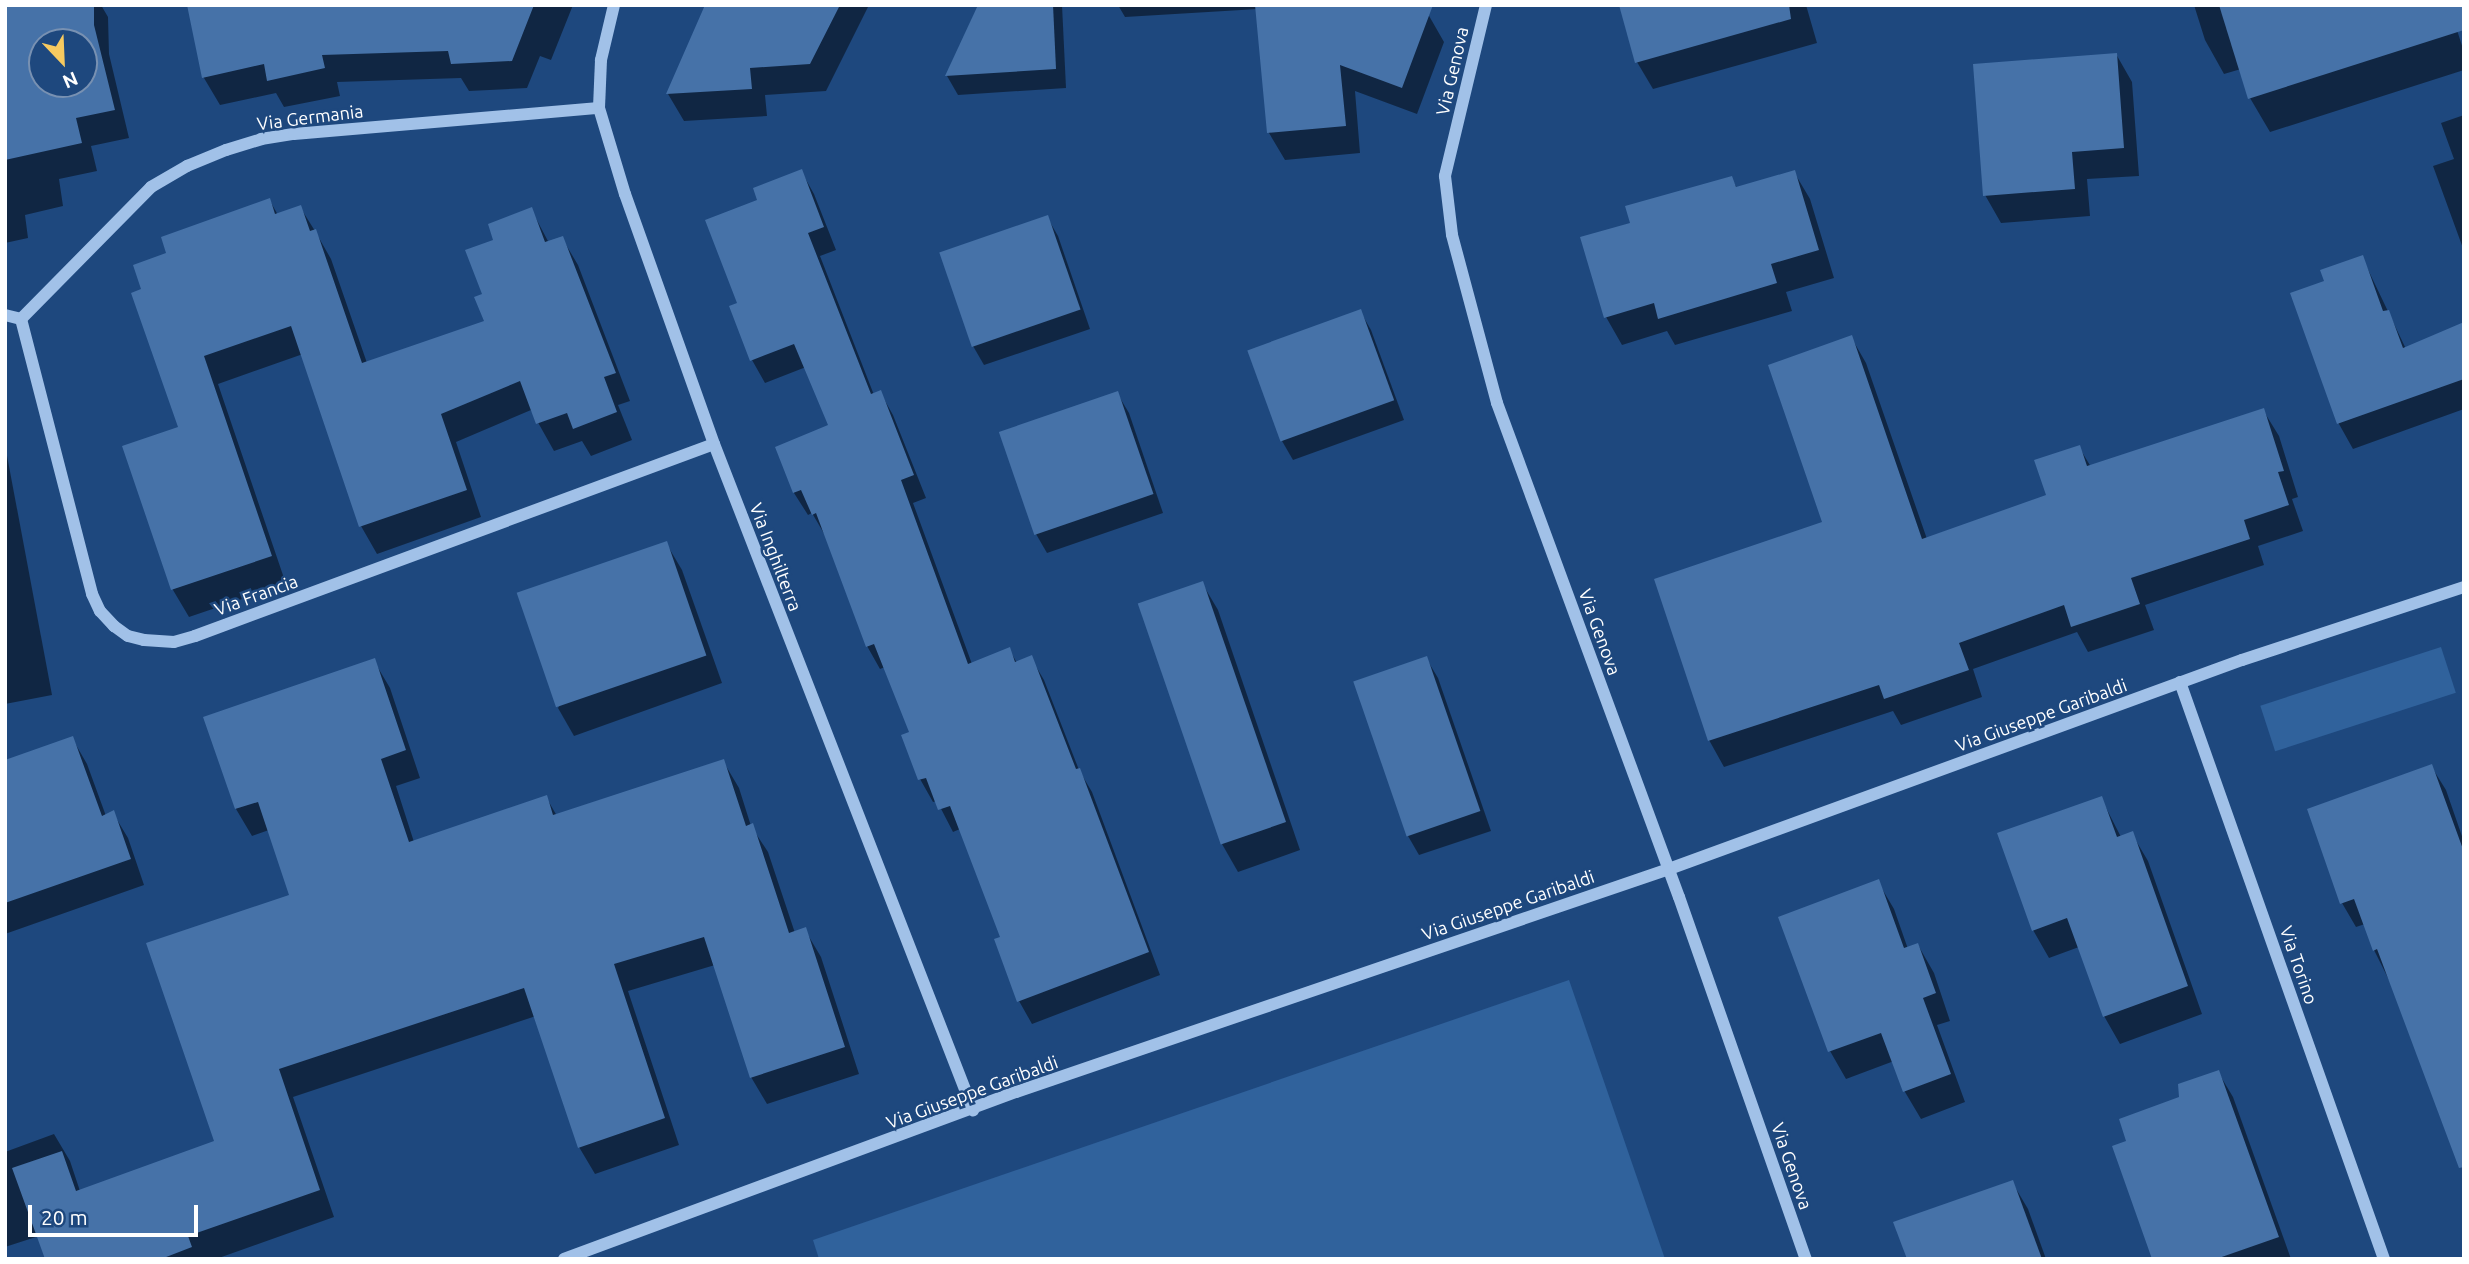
<!DOCTYPE html>
<html>
<head>
<meta charset="utf-8">
<style>
	body { margin:0 }
	#map { position:relative; width:2469px; height:1264px; overflow:hidden; background:#1e487e; font-family:Ubuntu,sans-serif }
	div>[style] { position:absolute }
	.green>* { inset:0; background:#30629c; transform-origin:0 0 }
	.shadow>* { inset:0; background:#0007 }
	.building>* { inset:0; background:#4672a8; transform-origin:0 0 }
	.minor>* { height:12px; margin:-6px; padding:0 6px; transform-origin:6px; border-radius:6px; background:#a1c1e8 }
	span { translate:-50% -50%; white-space:nowrap; text-align:center; line-height:1.15; -webkit-text-stroke:5px #1e487e; paint-order:stroke }
	.street-label { font-size:18px; color:#fff }
	.frame { position:absolute; inset:0; border:7px solid #fff; pointer-events:none }
	.north { position:absolute; left:28px; top:28px; width:70px; height:70px; box-sizing:border-box; background:#1e487e; border:2px solid #7891b2; border-radius:50%; rotate:157deg; font-size:19px; font-weight:700; line-height:28px; text-align:center; color:#fff }
	.north::after { content:''; display:block; margin:auto; width:24px; height:32px; background:#f7ca60; clip-path:polygon(50% 0,100% 100%,50% 72%,0 100%) }
	.scale { position:absolute; left:28px; top:1205px; width:170px; height:32px; box-sizing:border-box; border:4px solid #fff; border-top:0; padding-left:9px; font-size:21px; line-height:24px; white-space:nowrap; color:#fff; -webkit-text-stroke:5px #1e487e; paint-order:stroke }
</style>
</head>
<body>
<div id="map">
	<div class="green">
		<div style="left:2441px;top:647px;width:48px;height:190px;rotate:72deg"></div>
		<div style="clip-path:polygon(1569px 980px,1665px 1259px,819px 1259px,813px 1240px)"></div>
	</div>
	<div class="shadow">
		<div style="clip-path:polygon(evenodd,5px 5px,101px 5px,108px 17px,109px 54px,129px 138px,91px 146px,97px 171px,59px 179px,63px 206px,25px 215px,28px 238px,5px 243px,5px 5px,42px 42px,84px 42px,84px 84px,42px 84px,42px 42px)"></div>
		<div style="clip-path:polygon(189px 5px,573px 5px,551px 60px,540px 56px,527px 88px,469px 91px,461px 78px,337px 82px,340px 96px,284px 107px,276px 93px,220px 105px,204px 78px)"></div>
		<div style="clip-path:polygon(707px 5px,869px 5px,826px 91px,765px 95px,767px 116px,684px 121px,668px 94px)"></div>
		<div style="clip-path:polygon(980px 5px,1062px 5px,1066px 88px,958px 95px,947px 76px)"></div>
		<div style="clip-path:polygon(1118px 5px,1402px 5px,1428px 14px,1444px 42px,1417px 114px,1355px 91px,1360px 153px,1285px 160px,1269px 133px,1258px 9px,1125px 17px)"></div>
		<div style="clip-path:polygon(1621px 5px,1806px 5px,1817px 43px,1653px 89px,1637px 62px)"></div>
		<div style="clip-path:polygon(2194px 5px,2449px 5px,2464px 52px,2464px 70px,2270px 132px,2250px 98px,2241px 69px,2224px 74px,2205px 40px)"></div>
		<div style="clip-path:polygon(2116px 54px,2132px 82px,2139px 176px,2087px 179px,2090px 216px,2001px 223px,1985px 195px)"></div>
		<div style="clip-path:polygon(2464px 115px,2464px 251px,2433px 166px,2454px 159px,2441px 123px)"></div>
		<div style="clip-path:polygon(801px 171px,814px 194px,836px 250px,820px 256px,874px 395px,880px 392px,893px 415px,926px 498px,913px 503px,972px 664px,1009px 649px,1017px 663px,1031px 658px,1044px 680px,1079px 770px,1092px 792px,1160px 975px,1032px 1024px,1019px 1001px,996px 940px,1002px 938px,960px 829px,953px 832px,937px 801px,933px 802px,920px 779px,911px 733px,885px 667px,880px 669px,867px 646px,826px 537px,812px 513px,808px 515px,794px 493px,777px 448px,831px 426px,806px 367px,765px 383px,752px 360px,731px 307px,739px 304px,760px 201px)"></div>
		<div style="clip-path:polygon(1794px 172px,1810px 199px,1834px 278px,1786px 292px,1792px 311px,1675px 345px,1667px 331px,1622px 345px,1606px 317px,1632px 224px,1731px 178px,1737px 188px)"></div>
		<div style="clip-path:polygon(270px 201px,278px 215px,300px 207px,315px 231px,331px 259px,367px 363px,486px 323px,484px 295px,496px 241px,531px 209px,549px 243px,562px 238px,578px 265px,630px 401px,618px 405px,632px 440px,591px 456px,582px 441px,554px 451px,531px 410px,456px 442px,481px 517px,377px 554px,361px 526px,303px 354px,218px 384px,286px 584px,189px 617px,173px 590px,124px 447px,180px 428px,143px 290px,168px 254px)"></div>
		<div style="clip-path:polygon(1047px 217px,1058px 236px,1090px 329px,984px 365px,973px 346px)"></div>
		<div style="clip-path:polygon(2362px 257px,2406px 349px,2464px 324px,2464px 409px,2353px 449px,2339px 424px,2292px 294px,2326px 282px)"></div>
		<div style="clip-path:polygon(1360px 311px,1371px 330px,1404px 420px,1293px 460px,1282px 441px)"></div>
		<div style="clip-path:polygon(1851px 337px,1866px 363px,1927px 539px,2048px 496px,2079px 447px,2091px 467px,2263px 410px,2279px 436px,2298px 497px,2292px 499px,2303px 531px,2258px 546px,2264px 565px,2145px 605px,2154px 630px,2088px 652px,2077px 632px,1973px 669px,1982px 697px,1901px 725px,1893px 711px,1724px 767px,1709px 740px,1824px 523px)"></div>
		<div style="clip-path:polygon(1117px 393px,1129px 413px,1163px 513px,1047px 553px,1036px 534px)"></div>
		<div style="clip-path:polygon(5px 445px,52px 695px,5px 704px)"></div>
		<div style="clip-path:polygon(666px 543px,682px 570px,722px 683px,574px 736px,558px 708px)"></div>
		<div style="clip-path:polygon(1202px 583px,1218px 610px,1300px 850px,1238px 872px,1222px 844px)"></div>
		<div style="clip-path:polygon(1426px 658px,1438px 678px,1491px 831px,1419px 855px,1408px 836px)"></div>
		<div style="clip-path:polygon(374px 661px,390px 688px,420px 778px,396px 786px,414px 842px,546px 797px,557px 816px,723px 761px,739px 788px,751px 826px,768px 852px,795px 933px,805px 930px,821px 957px,859px 1074px,767px 1104px,751px 1077px,715px 965px,628px 991px,679px 1145px,595px 1174px,579px 1147px,536px 1016px,293px 1097px,334px 1217px,216px 1259px,47px 1259px,39px 1236px,5px 1247px,5px 1152px,54px 1134px,70px 1161px,80px 1191px,216px 1142px,291px 896px,269px 830px,252px 836px,236px 809px,205px 718px)"></div>
		<div style="clip-path:polygon(72px 738px,87px 764px,106px 816px,113px 813px,128px 838px,144px 885px,5px 934px,5px 762px)"></div>
		<div style="clip-path:polygon(2431px 766px,2446px 790px,2464px 842px,2464px 1130px,2374px 950px,2365px 924px,2356px 927px,2342px 903px)"></div>
		<div style="clip-path:polygon(2101px 798px,2121px 837px,2132px 834px,2148px 861px,2202px 1014px,2120px 1044px,2104px 1016px,2079px 947px,2049px 958px,2033px 930px)"></div>
		<div style="clip-path:polygon(1878px 882px,1894px 909px,1908px 949px,1918px 945px,1934px 973px,1950px 1021px,1937px 1025px,1965px 1102px,1921px 1119px,1905px 1092px,1894px 1061px,1846px 1079px,1830px 1051px,1781px 918px)"></div>
		<div style="clip-path:polygon(2218px 1072px,2233px 1097px,2291px 1259px,2154px 1259px,2129px 1142px,2180px 1098px)"></div>
		<div style="clip-path:polygon(2012px 1182px,2028px 1209px,2046px 1259px,1908px 1259px)"></div>
	</div>
	<div class="building">
		<div style="clip-path:polygon(evenodd,5px 5px,94px 5px,94px 25px,115px 110px,76px 118px,82px 143px,5px 160px,5px 5px,42px 42px,84px 42px,84px 84px,42px 84px,42px 42px)"></div>
		<div style="clip-path:polygon(187px 5px,534px 5px,512px 61px,451px 64px,448px 51px,322px 55px,325px 68px,267px 81px,264px 64px,202px 78px)"></div>
		<div style="clip-path:polygon(705px 5px,840px 5px,810px 64px,750px 68px,752px 89px,666px 94px)"></div>
		<div style="clip-path:polygon(978px 5px,1053px 5px,1056px 69px,945px 76px)"></div>
		<div style="clip-path:polygon(1255px 5px,1433px 5px,1402px 88px,1340px 65px,1346px 126px,1267px 133px)"></div>
		<div style="clip-path:polygon(1619px 5px,1789px 5px,1791px 19px,1635px 63px)"></div>
		<div style="clip-path:polygon(2219px 5px,2464px 5px,2464px 30px,2248px 99px)"></div>
		<div style="clip-path:polygon(2117px 53px,2124px 148px,2072px 152px,2075px 189px,1983px 196px,1973px 64px)"></div>
		<div style="clip-path:polygon(802px 169px,824px 227px,808px 233px,871px 394px,881px 390px,914px 475px,901px 480px,968px 664px,1010px 647px,1015px 662px,1032px 655px,1076px 769px,1080px 768px,1149px 952px,1017px 1002px,994px 939px,1000px 937px,950px 806px,938px 810px,926px 778px,918px 780px,901px 735px,909px 732px,874px 644px,866px 647px,816px 513px,812px 515px,801px 490px,793px 493px,775px 447px,828px 425px,794px 344px,750px 361px,729px 306px,737px 303px,705px 220px,757px 200px,753px 188px)"></div>
		<div style="clip-path:polygon(1795px 170px,1819px 250px,1771px 264px,1777px 283px,1658px 319px,1654px 303px,1604px 318px,1580px 237px,1630px 223px,1625px 206px,1732px 176px,1736px 187px)"></div>
		<div style="clip-path:polygon(270px 198px,275px 214px,301px 205px,310px 231px,316px 229px,362px 363px,484px 321px,474px 297px,482px 294px,465px 250px,493px 240px,488px 224px,532px 207px,545px 242px,563px 236px,616px 373px,604px 377px,617px 412px,573px 429px,567px 413px,536px 424px,520px 381px,441px 414px,467px 490px,359px 527px,291px 326px,204px 356px,272px 556px,171px 590px,122px 446px,178px 427px,131px 293px,141px 289px,133px 265px,166px 253px,161px 237px)"></div>
		<div style="left:1048px;top:215px;width:100px;height:115px;rotate:71deg"></div>
		<div style="clip-path:polygon(2363px 255px,2383px 311px,2389px 310px,2403px 348px,2464px 322px,2464px 379px,2337px 424px,2290px 293px,2324px 281px,2320px 270px)"></div>
		<div style="left:1361px;top:309px;width:97px;height:121px;rotate:70deg"></div>
		<div style="clip-path:polygon(1852px 335px,1922px 539px,2046px 495px,2034px 460px,2080px 445px,2087px 466px,2264px 408px,2284px 471px,2278px 472px,2289px 505px,2244px 520px,2250px 539px,2131px 578px,2140px 604px,2071px 627px,2064px 605px,1959px 643px,1969px 670px,1884px 699px,1879px 685px,1708px 741px,1654px 579px,1822px 522px,1768px 365px)"></div>
		<div style="left:1118px;top:391px;width:109px;height:126px;rotate:71deg"></div>
		<div style="left:667px;top:541px;width:121px;height:159px;rotate:71deg"></div>
		<div style="left:1203px;top:581px;width:255px;height:69px;rotate:71deg"></div>
		<div style="left:1427px;top:656px;width:164px;height:78px;rotate:71deg"></div>
		<div style="clip-path:polygon(375px 658px,406px 750px,381px 759px,409px 842px,547px 795px,553px 815px,724px 759px,746px 826px,753px 823px,789px 933px,806px 927px,845px 1047px,750px 1078px,704px 937px,614px 964px,665px 1118px,578px 1148px,524px 988px,279px 1069px,320px 1190px,188px 1236px,192px 1247px,161px 1259px,45px 1259px,12px 1168px,62px 1151px,76px 1191px,214px 1141px,146px 943px,289px 895px,258px 802px,235px 809px,203px 717px)"></div>
		<div style="clip-path:polygon(73px 736px,102px 816px,114px 810px,131px 859px,5px 903px,5px 760px)"></div>
		<div style="clip-path:polygon(2432px 764px,2464px 852px,2464px 1167px,2459px 1168px,2377px 949px,2373px 951px,2354px 899px,2340px 904px,2307px 809px)"></div>
		<div style="clip-path:polygon(2102px 796px,2117px 837px,2133px 831px,2188px 986px,2103px 1017px,2067px 918px,2032px 931px,1997px 833px)"></div>
		<div style="clip-path:polygon(1879px 879px,1904px 948px,1918px 943px,1936px 993px,1923px 998px,1951px 1074px,1903px 1092px,1881px 1033px,1828px 1052px,1778px 917px)"></div>
		<div style="clip-path:polygon(2219px 1070px,2279px 1237px,2216px 1259px,2152px 1259px,2112px 1146px,2126px 1141px,2119px 1119px,2179px 1097px,2178px 1084px)"></div>
		<div style="clip-path:polygon(2013px 1180px,2042px 1259px,1907px 1259px,1893px 1222px)"></div>
	</div>
	<div class="minor">
		<div style="left:614px;top:5px;width:57px;rotate:103.3deg"></div>
		<div style="left:601px;top:60px;width:48px;rotate:92.4deg"></div>
		<div style="left:599px;top:108px;width:90px;rotate:73.2deg"></div>
		<div style="left:625px;top:194px;width:265px;rotate:70.4deg"></div>
		<div style="left:714px;top:444px;width:715px;rotate:68.75deg"></div>
		<div style="left:1486px;top:5px;width:176px;rotate:103.5deg"></div>
		<div style="left:1445px;top:176px;width:59px;rotate:83.2deg"></div>
		<div style="left:1452px;top:235px;width:174px;rotate:75deg"></div>
		<div style="left:1497px;top:403px;width:526px;rotate:69.78deg"></div>
		<div style="left:1679px;top:897px;width:384px;rotate:70.7deg"></div>
		<div style="left:5px;top:315px;width:16px;rotate:14deg"></div>
		<div style="left:21px;top:319px;width:185px;rotate:-45.4deg"></div>
		<div style="left:151px;top:187px;width:42px;rotate:-30.3deg"></div>
		<div style="left:187px;top:166px;width:42px;rotate:-22.3deg"></div>
		<div style="left:226px;top:150px;width:37px;rotate:-17deg"></div>
		<div style="left:261px;top:139px;width:33px;rotate:-9deg"></div>
		<div style="left:294px;top:134px;width:306px;rotate:-4.9deg"></div>
		<div style="left:21px;top:319px;width:284px;rotate:75.5deg"></div>
		<div style="left:92px;top:594px;width:19px;rotate:65deg"></div>
		<div style="left:100px;top:611px;width:21px;rotate:47deg"></div>
		<div style="left:114px;top:626px;width:17px;rotate:36deg"></div>
		<div style="left:128px;top:636px;width:16px;rotate:14deg"></div>
		<div style="left:144px;top:640px;width:30px;rotate:4deg"></div>
		<div style="left:174px;top:642px;width:22px;rotate:-16deg"></div>
		<div style="left:195px;top:636px;width:553px;rotate:-20.3deg"></div>
		<div style="left:2180px;top:682px;width:612px;rotate:70.53deg"></div>
		<div style="left:564px;top:1259px;width:482px;rotate:-20.3deg"></div>
		<div style="left:1016px;top:1092px;width:690px;rotate:-18.86deg"></div>
		<div style="left:1669px;top:869px;width:610px;rotate:-20.04deg"></div>
		<div style="left:2242px;top:660px;width:234px;rotate:-18.2deg"></div>
	</div>
	<div class="street-label">
		<span style="left:1452px;top:71px;rotate:-77deg">Via Genova</span>
		<span style="left:310px;top:117px;rotate:-7deg">Via Germania</span>
		<span style="left:776px;top:557px;rotate:69deg">Via Inghilterra</span>
		<span style="left:256px;top:595px;rotate:-20deg">Via Francia</span>
		<span style="left:1600px;top:632px;rotate:70deg">Via Genova</span>
		<span style="left:2041px;top:715px;rotate:-20deg">Via Giuseppe Garibaldi</span>
		<span style="left:1508px;top:905px;rotate:-19deg">Via Giuseppe Garibaldi</span>
		<span style="left:2299px;top:965px;rotate:71deg">Via Torino</span>
		<span style="left:972px;top:1092px;rotate:-20deg">Via Giuseppe Garibaldi</span>
		<span style="left:1792px;top:1166px;rotate:71deg">Via Genova</span>
	</div>
	<div class="frame"></div>
	<div class="north">N</div>
	<div class="scale">20 m</div>
</div>
</body>
</html>
